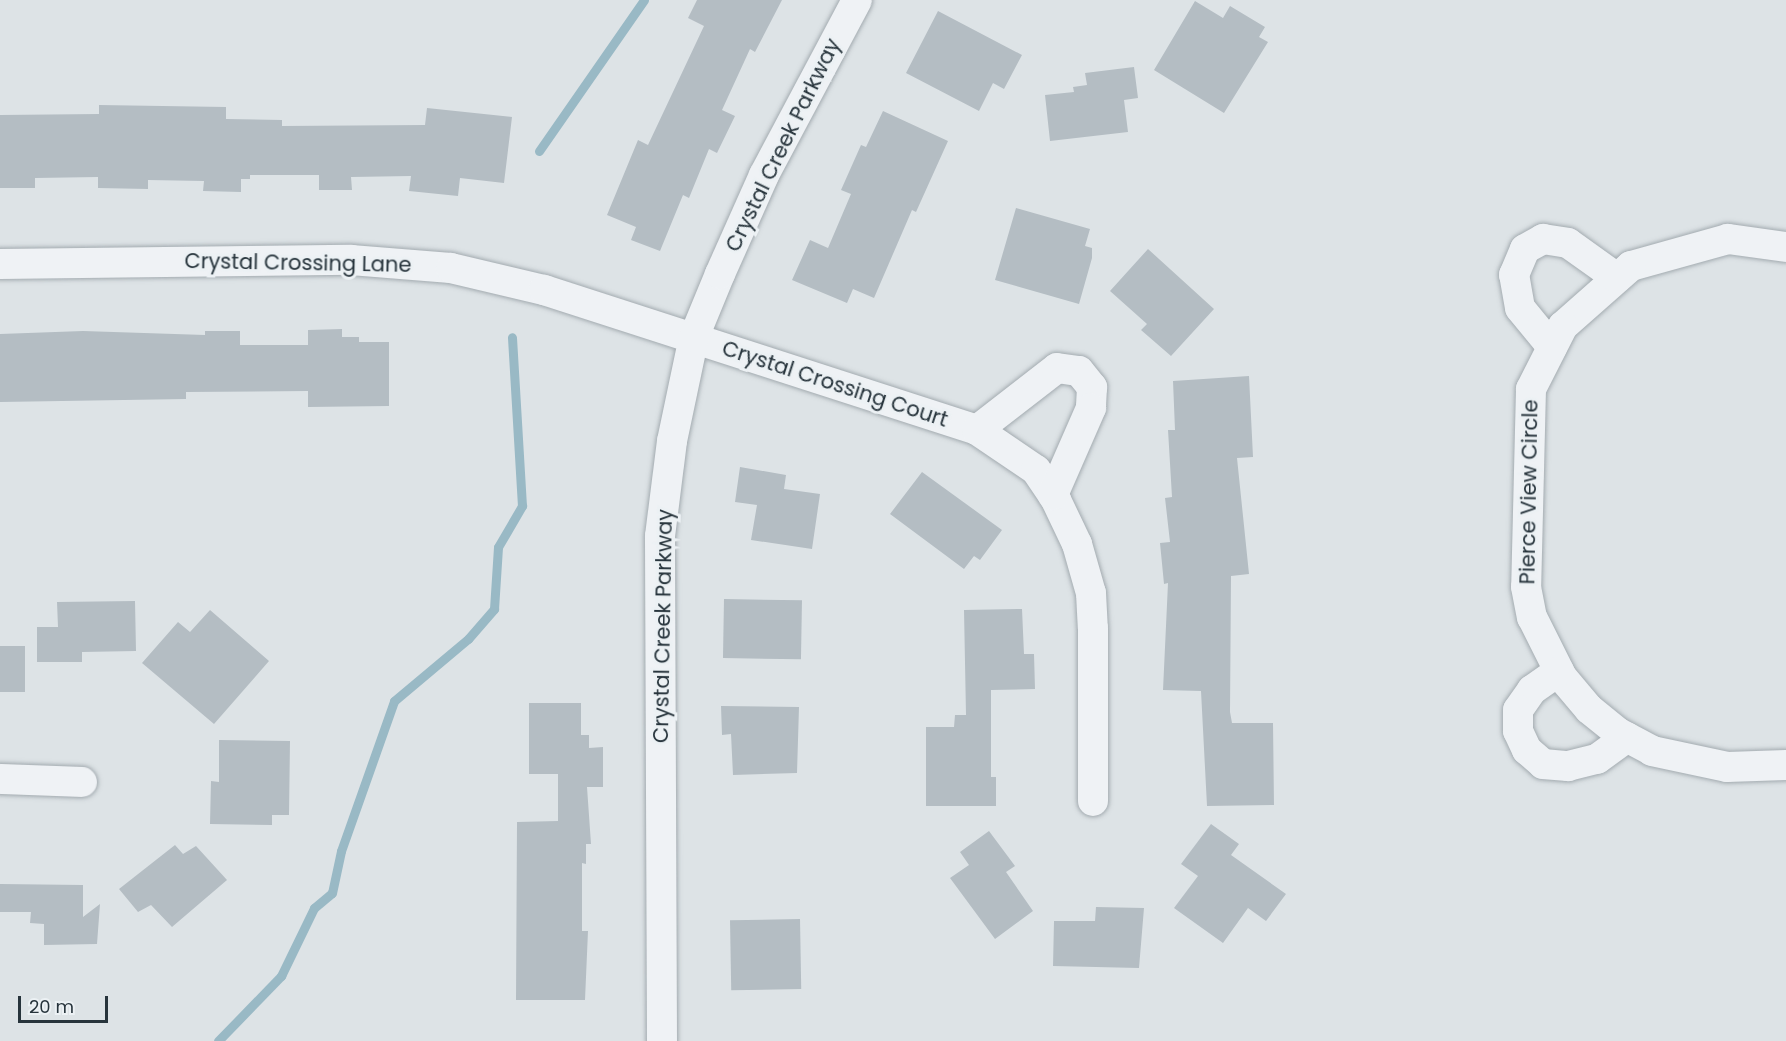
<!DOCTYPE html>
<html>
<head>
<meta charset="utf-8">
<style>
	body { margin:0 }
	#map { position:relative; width:1786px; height:1041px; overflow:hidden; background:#dde3e6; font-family:Poppins,sans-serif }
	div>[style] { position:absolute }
	.stream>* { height:9px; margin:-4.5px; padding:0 4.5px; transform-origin:4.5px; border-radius:4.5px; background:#99b9c5 }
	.building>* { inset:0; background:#b4bdc3; transform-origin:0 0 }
	.roads { filter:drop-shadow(0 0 2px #a3abb0) drop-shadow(0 0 2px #a3abb0) }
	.minor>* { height:30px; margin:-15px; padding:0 15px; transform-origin:15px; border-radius:15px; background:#eff2f5 }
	span { translate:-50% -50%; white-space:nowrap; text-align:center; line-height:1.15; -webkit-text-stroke:6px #ecf1f4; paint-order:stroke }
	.street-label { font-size:21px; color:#27343c }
	.scale { position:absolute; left:18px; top:996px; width:90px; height:27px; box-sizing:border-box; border:3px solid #27343c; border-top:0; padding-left:8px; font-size:18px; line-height:21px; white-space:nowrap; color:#27343c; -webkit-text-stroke:4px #ecf1f4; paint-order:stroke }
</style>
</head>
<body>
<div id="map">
	<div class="stream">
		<div style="left:539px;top:151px;width:184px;rotate:-55.2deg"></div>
		<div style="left:218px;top:1041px;width:91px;rotate:-45.9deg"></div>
		<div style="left:281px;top:976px;width:76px;rotate:-64.1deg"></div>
		<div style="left:314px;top:908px;width:23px;rotate:-40deg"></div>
		<div style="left:332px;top:893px;width:43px;rotate:-77.9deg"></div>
		<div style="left:341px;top:851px;width:159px;rotate:-70.5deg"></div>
		<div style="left:394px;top:701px;width:97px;rotate:-40deg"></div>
		<div style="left:468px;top:639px;width:40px;rotate:-49deg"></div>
		<div style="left:494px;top:609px;width:62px;rotate:-86.3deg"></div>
		<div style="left:498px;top:547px;width:48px;rotate:-59.7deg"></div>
		<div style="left:522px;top:506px;width:169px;rotate:-93.4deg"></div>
	</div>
	<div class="building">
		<div style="clip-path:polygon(697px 0,782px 0,755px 52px,750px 49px,722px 110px,735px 116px,717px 153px,709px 149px,689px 198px,683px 195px,660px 251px,631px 240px,636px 227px,607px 215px,638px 140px,648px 145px,704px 26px,688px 18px)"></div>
		<div style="clip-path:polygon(1195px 1px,1223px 18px,1230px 6px,1265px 27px,1259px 37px,1268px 42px,1224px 113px,1154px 70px)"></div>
		<div style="clip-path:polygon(938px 11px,1022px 55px,1004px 89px,993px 83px,979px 111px,906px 73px)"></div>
		<div style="clip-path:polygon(1134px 67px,1138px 98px,1124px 100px,1128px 132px,1050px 141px,1045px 95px,1074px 92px,1073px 87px,1087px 85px,1085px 73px)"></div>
		<div style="clip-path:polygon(99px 105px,226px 107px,226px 119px,282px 120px,282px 126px,425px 125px,427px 108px,512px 117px,504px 183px,460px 178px,458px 196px,409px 191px,411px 176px,351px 177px,352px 190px,319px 190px,319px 175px,250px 175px,250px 179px,241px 179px,241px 192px,203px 191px,204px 181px,148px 180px,148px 189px,98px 188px,98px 177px,35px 178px,35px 188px,0 188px,0 115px,99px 114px)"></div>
		<div style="clip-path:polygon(883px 111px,948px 141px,916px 212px,912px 210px,874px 298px,853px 289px,847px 303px,792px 280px,810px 240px,828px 248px,851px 194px,841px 190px,861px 145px,866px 147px)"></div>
		<div style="clip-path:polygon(1016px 208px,1090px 229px,1085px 246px,1092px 248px,1092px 258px,1079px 304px,995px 280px)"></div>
		<div style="clip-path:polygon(1148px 249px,1214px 309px,1171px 356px,1141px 330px,1147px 324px,1110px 291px)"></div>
		<div style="clip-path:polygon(342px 329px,342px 337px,359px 337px,359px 342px,389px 342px,389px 406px,308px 407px,308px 391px,186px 392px,186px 399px,0 402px,0 334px,83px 331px,205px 335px,205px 331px,240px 331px,240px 345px,308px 345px,308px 330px)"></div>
		<div style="clip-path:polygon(1249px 376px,1253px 457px,1237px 458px,1249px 574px,1231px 576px,1230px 712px,1232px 723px,1273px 723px,1274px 805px,1207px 806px,1201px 691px,1163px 690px,1168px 583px,1164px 584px,1160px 543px,1170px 542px,1165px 498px,1172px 497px,1168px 430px,1175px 430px,1173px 381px)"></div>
		<div style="clip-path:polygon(740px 467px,786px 475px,784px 489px,820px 494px,812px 549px,751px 540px,757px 505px,735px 502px)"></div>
		<div style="clip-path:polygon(922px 472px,1002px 530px,980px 560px,974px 556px,964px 569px,890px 514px)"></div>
		<div style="left:724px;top:599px;width:78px;height:59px;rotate:1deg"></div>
		<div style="clip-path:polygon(135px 601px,136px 651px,82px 652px,82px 662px,37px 662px,37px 627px,58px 627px,57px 602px)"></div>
		<div style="clip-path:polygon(1022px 609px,1024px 654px,1034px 654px,1035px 689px,991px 690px,991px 777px,996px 777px,996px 806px,926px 806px,926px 727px,954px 727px,955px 715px,966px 715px,964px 610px)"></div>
		<div style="clip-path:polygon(210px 610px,269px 661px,214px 724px,142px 663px,178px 622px,190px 632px)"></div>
		<div style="left:0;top:646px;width:25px;height:46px"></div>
		<div style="clip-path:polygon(529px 703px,581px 703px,581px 735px,589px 735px,589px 748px,603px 747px,603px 787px,587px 787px,591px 844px,586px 844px,586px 864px,582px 863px,582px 931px,588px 931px,585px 1000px,516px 1000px,517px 822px,558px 821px,558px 774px,529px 774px)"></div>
		<div style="clip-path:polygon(721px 706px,799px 707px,797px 773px,733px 775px,731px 734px,722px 735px)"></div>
		<div style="clip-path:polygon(219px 740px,290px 741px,289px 815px,272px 815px,272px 825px,210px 824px,211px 781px,219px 782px)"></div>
		<div style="clip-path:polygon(1211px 824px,1239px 844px,1231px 855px,1286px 894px,1266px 921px,1248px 908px,1223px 943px,1174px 908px,1198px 876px,1181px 864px)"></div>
		<div style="clip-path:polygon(989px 831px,1015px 866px,1006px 872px,1033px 911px,995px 939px,950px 878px,969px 865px,960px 852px)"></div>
		<div style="clip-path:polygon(175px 845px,183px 854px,196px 846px,227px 880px,172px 927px,151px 905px,138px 912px,119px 889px)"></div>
		<div style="clip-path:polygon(0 884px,83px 885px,83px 917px,100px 904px,97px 944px,44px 945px,44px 924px,30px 923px,31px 912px,0 912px)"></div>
		<div style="clip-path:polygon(1096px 907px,1144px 908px,1139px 968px,1053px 966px,1054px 921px,1095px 921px)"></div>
		<div style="left:800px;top:919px;width:70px;height:70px;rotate:89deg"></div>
	</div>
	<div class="roads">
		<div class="minor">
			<div style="left:1786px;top:247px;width:59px;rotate:-172.1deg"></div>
			<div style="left:1728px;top:239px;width:101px;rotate:164.4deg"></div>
			<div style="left:1631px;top:266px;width:91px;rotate:138.6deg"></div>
			<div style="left:1563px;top:326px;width:71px;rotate:116.9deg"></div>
			<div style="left:1531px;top:389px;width:198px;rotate:91.4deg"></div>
			<div style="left:1526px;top:587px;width:31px;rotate:79deg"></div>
			<div style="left:1532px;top:617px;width:67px;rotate:63.4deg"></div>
			<div style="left:1562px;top:677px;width:42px;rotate:49.8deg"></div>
			<div style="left:1589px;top:709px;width:36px;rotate:39deg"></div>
			<div style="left:1617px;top:732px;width:40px;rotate:28deg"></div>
			<div style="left:1652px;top:751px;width:77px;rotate:12deg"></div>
			<div style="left:1727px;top:767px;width:59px;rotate:-1.9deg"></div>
			<div style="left:0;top:264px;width:351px;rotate:-0.7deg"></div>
			<div style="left:351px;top:260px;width:100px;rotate:4.6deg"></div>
			<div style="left:451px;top:268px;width:96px;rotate:13.3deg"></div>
			<div style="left:544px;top:290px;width:455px;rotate:17.9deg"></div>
			<div style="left:977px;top:430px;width:71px;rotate:34.1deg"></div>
			<div style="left:1036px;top:470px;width:36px;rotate:56deg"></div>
			<div style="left:1056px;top:500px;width:49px;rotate:64.5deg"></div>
			<div style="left:1077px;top:544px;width:51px;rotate:74.1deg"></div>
			<div style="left:1091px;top:593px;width:35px;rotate:87deg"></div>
			<div style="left:1093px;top:628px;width:173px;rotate:90deg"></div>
			<div style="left:1552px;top:347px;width:50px;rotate:-129.4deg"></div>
			<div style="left:1520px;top:308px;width:34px;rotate:-100deg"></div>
			<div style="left:1514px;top:275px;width:28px;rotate:-67deg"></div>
			<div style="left:1525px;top:249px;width:21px;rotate:-29deg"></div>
			<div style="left:1543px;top:239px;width:25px;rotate:9deg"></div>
			<div style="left:1568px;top:243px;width:60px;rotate:35.5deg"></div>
			<div style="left:977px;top:430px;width:101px;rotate:-37.8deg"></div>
			<div style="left:1057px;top:368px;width:22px;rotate:8deg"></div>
			<div style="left:1079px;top:371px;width:21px;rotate:51deg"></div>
			<div style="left:1092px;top:387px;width:21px;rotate:93deg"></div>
			<div style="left:1091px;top:408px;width:95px;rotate:113.6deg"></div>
			<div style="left:1559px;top:671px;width:33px;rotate:145deg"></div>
			<div style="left:1532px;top:690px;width:24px;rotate:125deg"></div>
			<div style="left:1518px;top:710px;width:21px;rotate:90deg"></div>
			<div style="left:1518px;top:731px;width:21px;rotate:65deg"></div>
			<div style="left:1527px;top:750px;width:21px;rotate:41deg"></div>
			<div style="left:1543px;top:764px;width:25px;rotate:5deg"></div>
			<div style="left:1568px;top:766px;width:30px;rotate:-14deg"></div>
			<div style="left:1597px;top:759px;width:37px;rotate:-36deg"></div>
			<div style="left:0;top:779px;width:82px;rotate:2.1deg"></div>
			<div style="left:662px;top:1041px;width:505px;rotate:-90.23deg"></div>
			<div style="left:660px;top:536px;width:96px;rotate:-82.8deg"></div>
			<div style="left:672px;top:441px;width:106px;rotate:-78.1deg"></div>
			<div style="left:694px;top:337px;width:68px;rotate:-67.6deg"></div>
			<div style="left:720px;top:274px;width:108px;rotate:-66deg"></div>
			<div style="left:764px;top:175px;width:198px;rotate:-62deg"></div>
		</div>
	</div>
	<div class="street-label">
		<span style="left:783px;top:145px;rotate:-64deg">Crystal Creek Parkway</span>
		<span style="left:298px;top:263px;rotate:1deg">Crystal Crossing Lane</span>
		<span style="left:835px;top:384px;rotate:18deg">Crystal Crossing Court</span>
		<span style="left:1529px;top:492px;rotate:-89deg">Pierce View Circle</span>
		<span style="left:663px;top:626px;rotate:-89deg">Crystal Creek Parkway</span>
	</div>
	<div class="scale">20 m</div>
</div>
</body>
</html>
